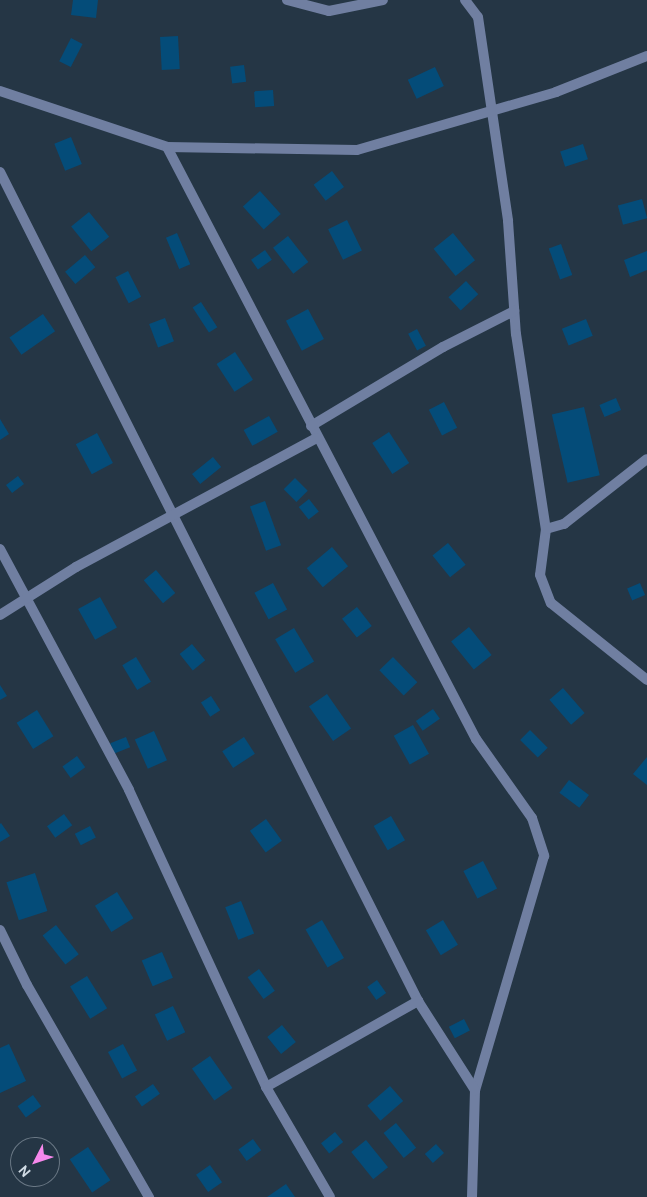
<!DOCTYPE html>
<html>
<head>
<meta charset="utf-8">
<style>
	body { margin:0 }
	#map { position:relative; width:647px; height:1197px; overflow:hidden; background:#253645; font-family:Cabin,sans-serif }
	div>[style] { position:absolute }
	.building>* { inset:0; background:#044c79; transform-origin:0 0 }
	.street>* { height:10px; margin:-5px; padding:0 5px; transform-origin:5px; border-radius:5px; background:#707fa1 }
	span { translate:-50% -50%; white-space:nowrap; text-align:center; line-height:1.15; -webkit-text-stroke:5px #253645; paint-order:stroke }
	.north { position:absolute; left:10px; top:1137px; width:50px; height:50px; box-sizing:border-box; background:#253645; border:1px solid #6a7885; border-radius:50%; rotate:229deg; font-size:14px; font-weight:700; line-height:20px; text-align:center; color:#d1dce5 }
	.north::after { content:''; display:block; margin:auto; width:18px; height:22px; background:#f788ec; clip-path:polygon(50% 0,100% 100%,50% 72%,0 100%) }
</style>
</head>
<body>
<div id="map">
	<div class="building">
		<div style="clip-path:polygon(73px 0,98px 0,96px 18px,71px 15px)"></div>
		<div style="left:178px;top:36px;width:33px;height:18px;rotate:87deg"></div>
		<div style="left:71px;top:38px;width:13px;height:26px;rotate:27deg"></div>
		<div style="left:244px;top:65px;width:17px;height:14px;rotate:83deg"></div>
		<div style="left:435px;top:67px;width:21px;height:30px;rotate:65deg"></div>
		<div style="left:273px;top:90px;width:16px;height:19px;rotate:86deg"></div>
		<div style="left:71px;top:137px;width:29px;height:18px;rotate:68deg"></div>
		<div style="left:583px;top:144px;width:16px;height:24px;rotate:72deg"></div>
		<div style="left:332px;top:171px;width:20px;height:23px;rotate:53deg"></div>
		<div style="left:260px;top:191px;width:31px;height:23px;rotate:48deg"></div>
		<div style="left:642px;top:199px;width:20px;height:25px;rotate:75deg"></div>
		<div style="left:89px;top:212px;width:32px;height:23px;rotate:51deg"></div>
		<div style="left:347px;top:220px;width:34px;height:21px;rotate:64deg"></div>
		<div style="left:177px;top:233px;width:34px;height:12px;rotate:67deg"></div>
		<div style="left:453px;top:233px;width:35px;height:25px;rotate:51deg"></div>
		<div style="left:288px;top:236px;width:33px;height:19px;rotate:52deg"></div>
		<div style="left:561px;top:244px;width:33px;height:13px;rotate:70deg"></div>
		<div style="left:265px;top:250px;width:12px;height:17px;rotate:55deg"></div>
		<div style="clip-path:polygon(647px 251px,647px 270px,630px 277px,624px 260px)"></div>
		<div style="left:85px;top:255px;width:16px;height:26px;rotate:50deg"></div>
		<div style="left:128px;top:271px;width:29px;height:14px;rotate:63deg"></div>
		<div style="left:466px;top:281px;width:18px;height:24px;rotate:47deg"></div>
		<div style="left:201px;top:302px;width:30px;height:10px;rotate:57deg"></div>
		<div style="left:308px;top:309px;width:34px;height:25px;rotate:62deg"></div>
		<div style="left:43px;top:314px;width:21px;height:41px;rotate:55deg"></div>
		<div style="left:165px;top:318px;width:25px;height:17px;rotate:69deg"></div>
		<div style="left:586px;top:319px;width:18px;height:26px;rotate:68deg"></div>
		<div style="left:417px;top:329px;width:19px;height:10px;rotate:62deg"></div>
		<div style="left:235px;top:352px;width:33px;height:22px;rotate:57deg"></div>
		<div style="left:616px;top:398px;width:13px;height:18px;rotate:67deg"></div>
		<div style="left:444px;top:402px;width:29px;height:17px;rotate:63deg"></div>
		<div style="left:584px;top:407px;width:70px;height:33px;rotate:77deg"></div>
		<div style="left:269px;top:416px;width:18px;height:29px;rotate:61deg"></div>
		<div style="clip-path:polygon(0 419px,9px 434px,0 440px)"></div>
		<div style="left:389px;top:432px;width:37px;height:20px;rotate:57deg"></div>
		<div style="left:97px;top:433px;width:34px;height:24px;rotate:62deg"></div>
		<div style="left:213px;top:457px;width:13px;height:27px;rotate:51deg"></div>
		<div style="left:18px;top:476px;width:10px;height:15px;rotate:53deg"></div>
		<div style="left:295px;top:478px;width:18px;height:16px;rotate:45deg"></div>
		<div style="left:309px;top:499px;width:16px;height:13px;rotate:52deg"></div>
		<div style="left:265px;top:501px;width:47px;height:16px;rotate:70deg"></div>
		<div style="left:448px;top:543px;width:28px;height:20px;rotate:51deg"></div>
		<div style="left:332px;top:547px;width:25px;height:33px;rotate:50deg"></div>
		<div style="left:156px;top:570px;width:30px;height:16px;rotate:50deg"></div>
		<div style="left:273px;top:583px;width:30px;height:21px;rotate:62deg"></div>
		<div style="left:640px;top:583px;width:13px;height:14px;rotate:67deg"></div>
		<div style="left:100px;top:597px;width:35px;height:25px;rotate:61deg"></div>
		<div style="left:357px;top:607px;width:24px;height:19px;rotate:52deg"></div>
		<div style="left:469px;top:627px;width:36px;height:23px;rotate:51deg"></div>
		<div style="left:294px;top:628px;width:39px;height:22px;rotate:59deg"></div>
		<div style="left:192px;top:644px;width:21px;height:16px;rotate:51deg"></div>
		<div style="left:136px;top:657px;width:29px;height:16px;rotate:59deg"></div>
		<div style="left:393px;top:657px;width:35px;height:19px;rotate:46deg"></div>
		<div style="clip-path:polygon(0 685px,7px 696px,0 700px)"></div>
		<div style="left:563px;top:688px;width:33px;height:18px;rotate:49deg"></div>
		<div style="left:327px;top:694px;width:42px;height:22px;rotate:55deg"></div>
		<div style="left:211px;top:696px;width:17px;height:12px;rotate:57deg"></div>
		<div style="left:433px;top:709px;width:12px;height:21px;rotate:55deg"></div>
		<div style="left:37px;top:710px;width:31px;height:24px;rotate:58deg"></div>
		<div style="left:413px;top:725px;width:33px;height:22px;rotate:61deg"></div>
		<div style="left:530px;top:730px;width:25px;height:14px;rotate:45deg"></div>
		<div style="left:154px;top:731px;width:32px;height:21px;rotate:66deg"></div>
		<div style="left:126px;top:737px;width:11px;height:17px;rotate:68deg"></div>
		<div style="left:244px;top:737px;width:20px;height:26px;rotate:57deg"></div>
		<div style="left:77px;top:756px;width:14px;height:18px;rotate:54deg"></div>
		<div style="clip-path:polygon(647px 757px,647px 785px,633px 774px)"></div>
		<div style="left:569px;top:780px;width:25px;height:16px;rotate:37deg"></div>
		<div style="left:64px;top:814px;width:14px;height:21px;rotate:54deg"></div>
		<div style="left:391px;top:816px;width:28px;height:20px;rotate:60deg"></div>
		<div style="left:266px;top:819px;width:27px;height:20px;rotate:54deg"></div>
		<div style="clip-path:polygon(1px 823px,10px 836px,0 842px,0 824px)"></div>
		<div style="left:90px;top:826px;width:13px;height:17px;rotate:63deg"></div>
		<div style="left:483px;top:861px;width:31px;height:22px;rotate:63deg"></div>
		<div style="left:35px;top:873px;width:40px;height:30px;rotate:72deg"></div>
		<div style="left:117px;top:892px;width:31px;height:26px;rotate:58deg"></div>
		<div style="left:241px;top:901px;width:35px;height:17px;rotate:68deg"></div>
		<div style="left:322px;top:920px;width:44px;height:19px;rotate:60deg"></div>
		<div style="left:443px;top:920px;width:29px;height:20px;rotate:59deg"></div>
		<div style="left:56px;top:925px;width:37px;height:17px;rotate:52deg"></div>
		<div style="left:162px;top:952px;width:28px;height:22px;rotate:67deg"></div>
		<div style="left:259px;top:969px;width:27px;height:14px;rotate:54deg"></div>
		<div style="left:87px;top:976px;width:38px;height:20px;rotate:58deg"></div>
		<div style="left:377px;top:980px;width:16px;height:12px;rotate:55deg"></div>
		<div style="left:173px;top:1006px;width:29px;height:20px;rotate:65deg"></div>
		<div style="left:464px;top:1019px;width:13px;height:17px;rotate:63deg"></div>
		<div style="left:282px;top:1025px;width:22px;height:19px;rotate:51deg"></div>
		<div style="clip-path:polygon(9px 1044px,26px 1081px,0 1093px,0 1048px)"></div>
		<div style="left:123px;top:1044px;width:30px;height:17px;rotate:62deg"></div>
		<div style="left:210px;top:1056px;width:39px;height:22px;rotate:55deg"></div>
		<div style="left:153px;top:1084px;width:12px;height:22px;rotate:55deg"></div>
		<div style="left:390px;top:1086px;width:20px;height:30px;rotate:49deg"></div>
		<div style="left:33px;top:1095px;width:14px;height:19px;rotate:54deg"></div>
		<div style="left:396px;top:1123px;width:32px;height:16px;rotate:51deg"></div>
		<div style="left:335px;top:1132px;width:13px;height:18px;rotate:51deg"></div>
		<div style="left:253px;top:1139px;width:14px;height:18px;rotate:54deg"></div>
		<div style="left:366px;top:1140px;width:35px;height:19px;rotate:51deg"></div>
		<div style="left:436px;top:1144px;width:12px;height:15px;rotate:48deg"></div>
		<div style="left:88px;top:1147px;width:40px;height:22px;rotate:56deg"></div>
		<div style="left:210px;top:1165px;width:21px;height:17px;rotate:55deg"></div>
		<div style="clip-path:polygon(286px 1184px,295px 1197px,267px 1197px)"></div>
	</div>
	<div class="street">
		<div style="left:287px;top:0;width:43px;rotate:14.7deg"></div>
		<div style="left:329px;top:11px;width:55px;rotate:-11.5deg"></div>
		<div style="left:465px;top:0;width:21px;rotate:53deg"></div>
		<div style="left:478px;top:17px;width:206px;rotate:81.6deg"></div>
		<div style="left:508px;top:221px;width:113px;rotate:86deg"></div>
		<div style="left:516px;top:334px;width:197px;rotate:81.3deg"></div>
		<div style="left:546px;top:529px;width:46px;rotate:97.4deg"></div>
		<div style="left:540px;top:575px;width:30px;rotate:69deg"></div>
		<div style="left:551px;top:603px;width:123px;rotate:38.7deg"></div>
		<div style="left:0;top:91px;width:176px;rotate:18.5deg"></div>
		<div style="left:167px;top:147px;width:190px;rotate:0.9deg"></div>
		<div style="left:357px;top:150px;width:207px;rotate:-16.2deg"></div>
		<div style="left:556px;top:92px;width:98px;rotate:-21.6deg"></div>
		<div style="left:167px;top:147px;width:668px;rotate:62.44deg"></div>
		<div style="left:476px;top:739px;width:97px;rotate:54.7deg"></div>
		<div style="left:532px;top:818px;width:40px;rotate:72deg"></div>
		<div style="left:544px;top:856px;width:244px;rotate:106.4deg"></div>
		<div style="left:475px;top:1090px;width:107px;rotate:91.6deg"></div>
		<div style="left:0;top:172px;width:928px;rotate:63.24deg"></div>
		<div style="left:418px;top:1001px;width:106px;rotate:57.4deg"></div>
		<div style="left:311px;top:426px;width:154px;rotate:-30.9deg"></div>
		<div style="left:443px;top:347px;width:80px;rotate:-26.9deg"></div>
		<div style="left:546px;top:529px;width:19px;rotate:-16deg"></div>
		<div style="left:564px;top:524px;width:105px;rotate:-38.1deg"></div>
		<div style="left:0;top:549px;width:273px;rotate:61.8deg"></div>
		<div style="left:129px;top:790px;width:327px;rotate:65.2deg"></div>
		<div style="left:266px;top:1087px;width:127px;rotate:59.8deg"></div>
		<div style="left:0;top:615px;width:90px;rotate:-32.3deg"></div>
		<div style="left:76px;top:567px;width:273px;rotate:-28.2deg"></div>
		<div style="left:0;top:930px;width:61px;rotate:63.9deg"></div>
		<div style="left:27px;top:985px;width:245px;rotate:60.1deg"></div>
		<div style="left:266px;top:1087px;width:175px;rotate:-29.5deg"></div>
	</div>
	<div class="north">N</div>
</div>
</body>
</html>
